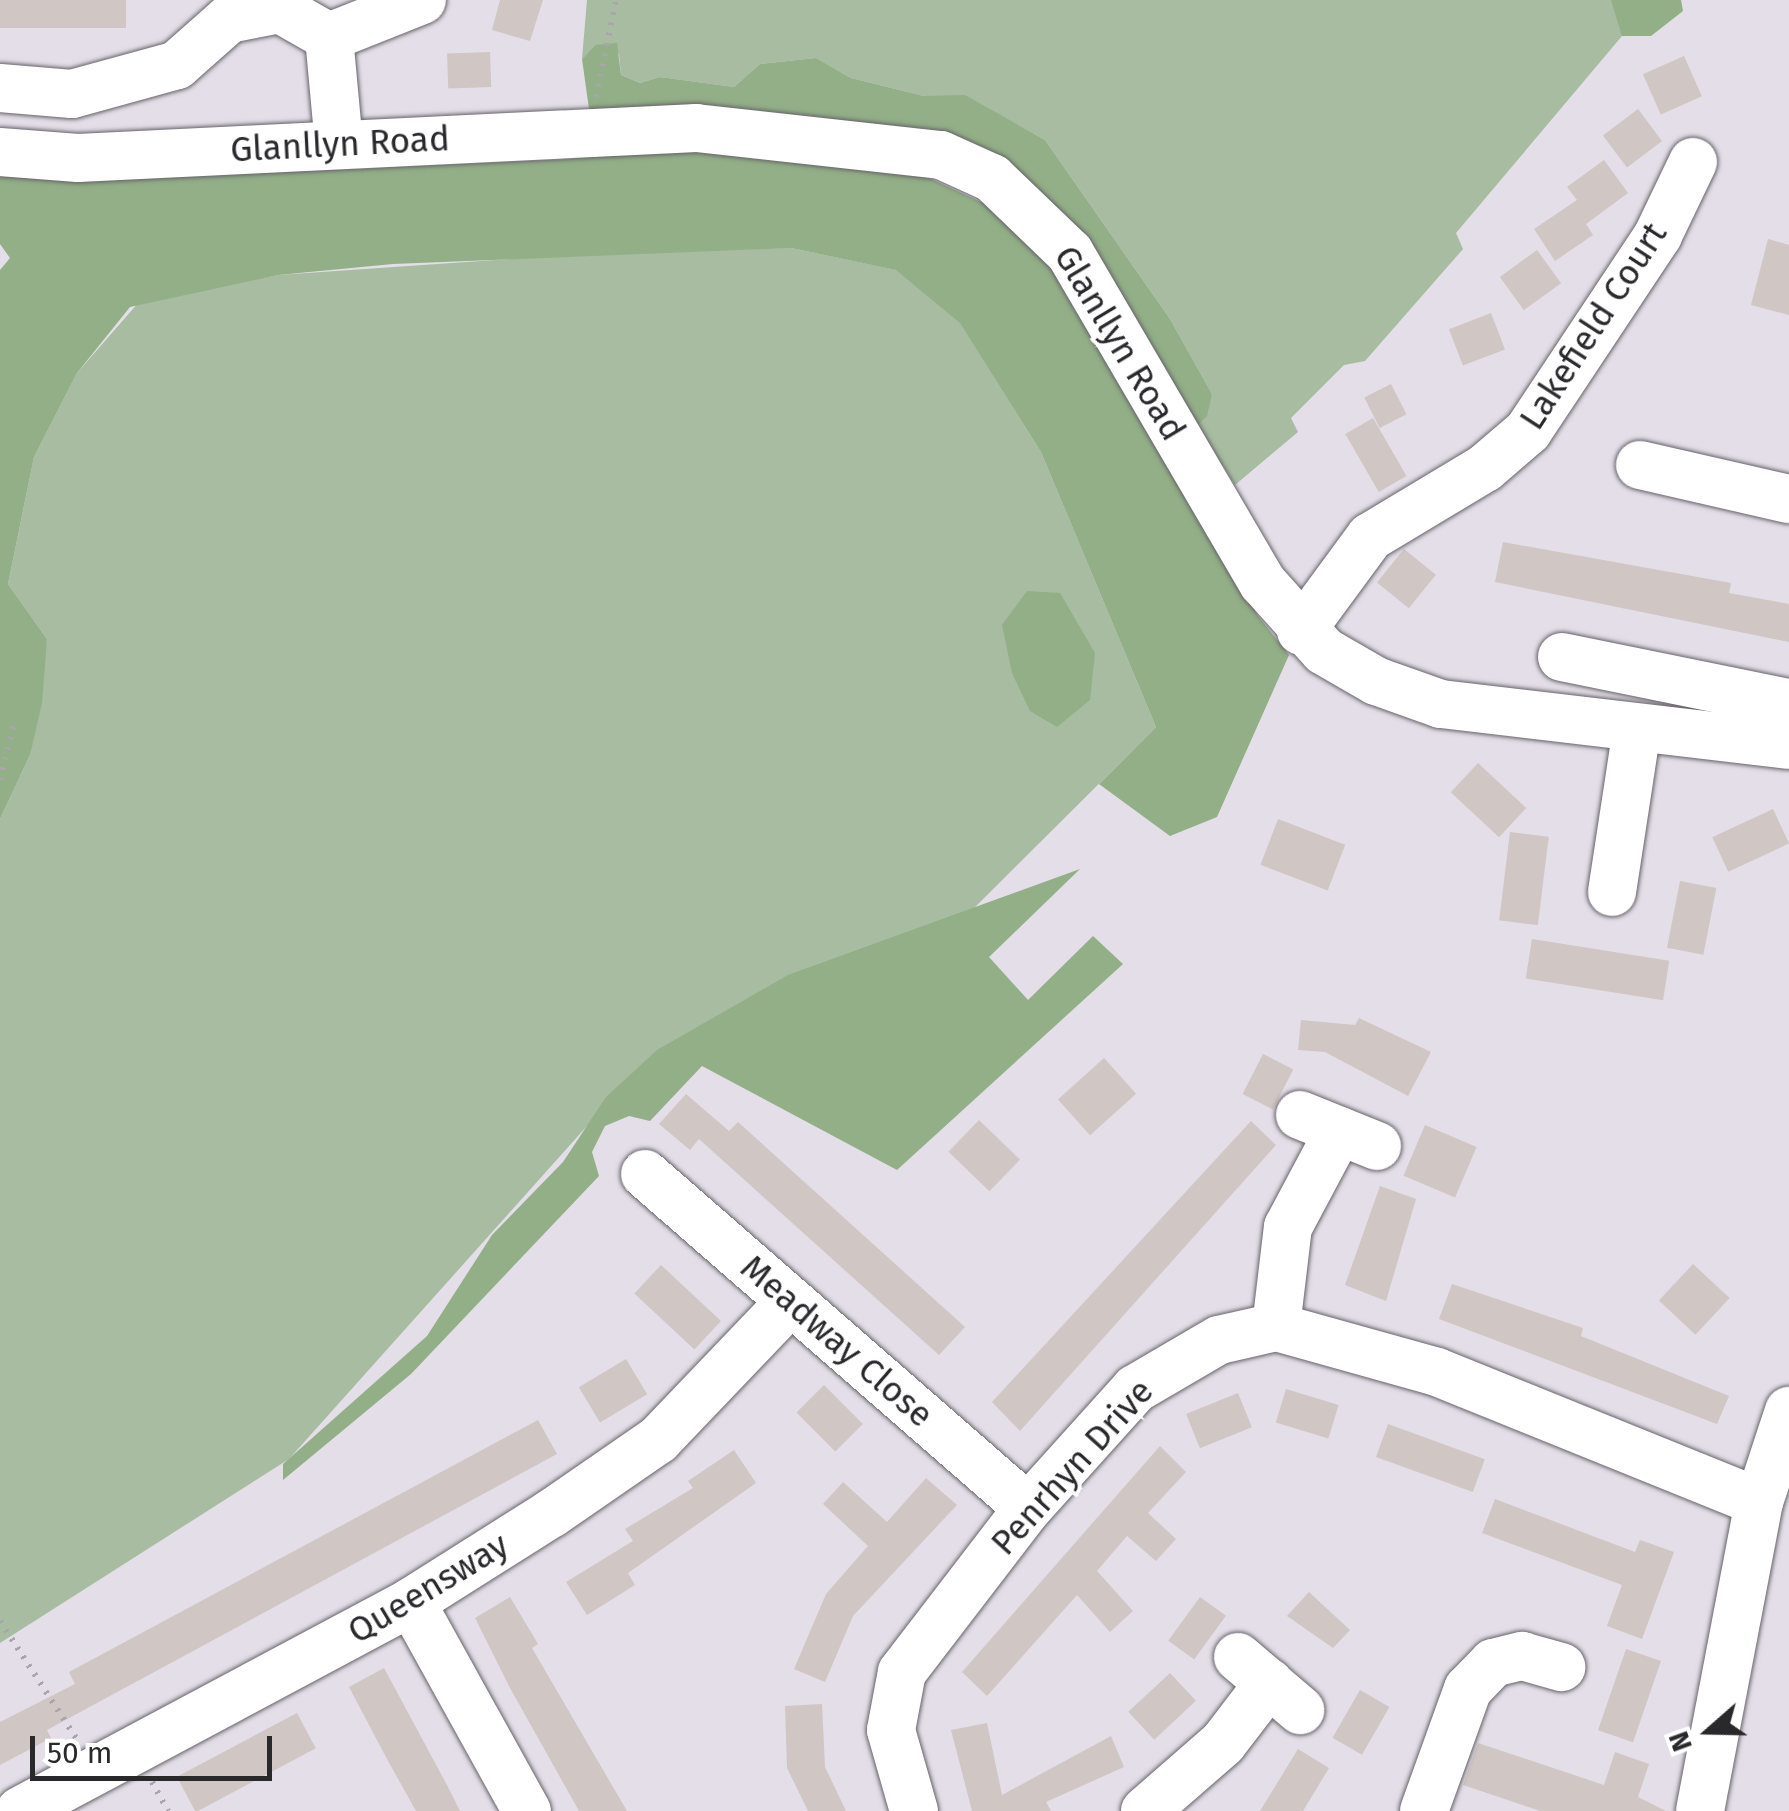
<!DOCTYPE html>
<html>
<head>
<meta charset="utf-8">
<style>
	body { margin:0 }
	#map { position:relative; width:1789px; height:1811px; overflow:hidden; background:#e3dee7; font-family:"Fira Sans",sans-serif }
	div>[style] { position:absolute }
	.green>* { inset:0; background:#a7bca0 }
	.forest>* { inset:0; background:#92af87 }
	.building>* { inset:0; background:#d0c6c4; transform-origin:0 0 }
	.path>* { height:6px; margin-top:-3px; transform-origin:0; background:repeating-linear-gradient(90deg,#a9a5ac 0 2.5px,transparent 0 10.5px) }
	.roads { filter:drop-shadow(0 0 2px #67636a) drop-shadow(0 0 2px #67636a) }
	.minor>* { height:48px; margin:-24px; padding:0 24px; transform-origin:24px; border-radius:24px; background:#fff }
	span { translate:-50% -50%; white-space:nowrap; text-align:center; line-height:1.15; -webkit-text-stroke:8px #fff; paint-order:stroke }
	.street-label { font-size:35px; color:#29282b }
	.north { position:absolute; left:1659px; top:1681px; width:100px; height:100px; -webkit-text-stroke:8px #fff; paint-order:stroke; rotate:250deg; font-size:28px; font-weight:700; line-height:40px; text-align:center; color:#29282b }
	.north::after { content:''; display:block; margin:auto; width:35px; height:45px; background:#29282b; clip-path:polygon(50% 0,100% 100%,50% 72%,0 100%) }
	.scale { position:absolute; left:30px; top:1736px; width:242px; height:45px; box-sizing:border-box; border:5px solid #29282b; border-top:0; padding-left:12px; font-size:30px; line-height:35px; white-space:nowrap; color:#29282b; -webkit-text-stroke:8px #fff; paint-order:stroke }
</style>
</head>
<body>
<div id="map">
	<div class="green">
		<div style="clip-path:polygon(587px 0,1624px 0,1622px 36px,1456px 233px,1463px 249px,1365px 361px,1344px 365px,1291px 418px,1298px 432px,1235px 485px,1197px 426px,1212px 394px,1170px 319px,1045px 140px,965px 96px,924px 96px,851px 78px,816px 58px,760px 64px,734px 87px,660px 77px,640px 83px,621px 75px,619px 54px,595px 45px,582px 59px)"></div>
		<div style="clip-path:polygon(791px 248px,897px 270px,960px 322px,1041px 452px,1156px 727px,966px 916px,587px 1126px,289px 1459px,0 1643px,0 819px,30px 755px,47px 639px,8px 584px,34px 457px,77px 373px,139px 302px,278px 275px,626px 251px)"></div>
	</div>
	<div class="forest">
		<div style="clip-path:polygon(1611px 0,1681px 0,1683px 11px,1651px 36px,1622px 36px)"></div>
		<div style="clip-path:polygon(617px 43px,621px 75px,640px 83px,660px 77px,734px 87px,760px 64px,816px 58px,851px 78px,924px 96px,965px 95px,1045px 140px,1170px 319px,1212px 394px,1207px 416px,1197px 426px,999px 177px,589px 109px,582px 59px,595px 45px)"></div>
		<div style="clip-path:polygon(692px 142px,905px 167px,1009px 215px,1040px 249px,1258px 616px,1289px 655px,1217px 817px,1170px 836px,1099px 784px,1156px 727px,1041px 452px,960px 323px,896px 270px,791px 248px,393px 264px,278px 275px,130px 307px,77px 373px,34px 457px,8px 584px,47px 639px,42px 703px,30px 755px,0 819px,0 270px,10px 258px,0 244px,0 166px,73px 177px,332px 170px,570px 159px)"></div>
		<div style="clip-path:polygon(1027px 591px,1060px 593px,1095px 653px,1090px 700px,1057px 727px,1030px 711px,1012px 673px,1002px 625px)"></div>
		<div style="clip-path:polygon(1080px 869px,989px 957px,1028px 1000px,1093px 936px,1123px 964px,897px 1170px,702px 1066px,650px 1121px,629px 1116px,605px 1126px,592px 1152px,599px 1176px,411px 1374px,283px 1480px,283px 1464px,427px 1336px,492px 1235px,563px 1162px,606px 1097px,657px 1050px,788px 975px)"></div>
	</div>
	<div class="building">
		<div style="left:0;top:0;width:126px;height:28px"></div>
		<div style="clip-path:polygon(500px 0,543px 0,530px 41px,492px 30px)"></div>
		<div style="left:490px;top:52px;width:35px;height:43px;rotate:88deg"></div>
		<div style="left:1684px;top:56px;width:44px;height:45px;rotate:66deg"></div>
		<div style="left:1638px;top:109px;width:40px;height:44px;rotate:53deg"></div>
		<div style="clip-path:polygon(1604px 160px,1628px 193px,1586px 224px,1593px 235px,1555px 261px,1534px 229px,1577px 200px,1567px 187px)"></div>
		<div style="clip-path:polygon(1768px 239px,1789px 245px,1789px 315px,1751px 305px)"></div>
		<div style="left:1537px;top:250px;width:41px;height:46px;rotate:54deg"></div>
		<div style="left:1491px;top:313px;width:39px;height:45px;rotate:69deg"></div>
		<div style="left:1391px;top:384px;width:34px;height:30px;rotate:63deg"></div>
		<div style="left:1373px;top:418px;width:67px;height:32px;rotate:60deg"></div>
		<div style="clip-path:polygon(1503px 542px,1731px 583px,1729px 593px,1789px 604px,1789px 642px,1495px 582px)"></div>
		<div style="left:1404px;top:549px;width:41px;height:43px;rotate:39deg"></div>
		<div style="left:1478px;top:763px;width:66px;height:40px;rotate:43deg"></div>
		<div style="left:1773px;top:809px;width:38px;height:67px;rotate:65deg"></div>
		<div style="left:1278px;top:819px;width:72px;height:49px;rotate:21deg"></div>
		<div style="left:1510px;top:832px;width:39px;height:89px;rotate:7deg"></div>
		<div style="left:1680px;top:881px;width:37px;height:68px;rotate:11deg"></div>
		<div style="left:1532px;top:939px;width:139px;height:40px;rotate:9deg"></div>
		<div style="clip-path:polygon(1359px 1018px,1431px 1052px,1408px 1096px,1325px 1052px,1298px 1050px,1301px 1020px,1355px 1025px)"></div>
		<div style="left:1263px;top:1054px;width:34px;height:45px;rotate:27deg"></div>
		<div style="left:1104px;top:1058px;width:48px;height:62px;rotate:48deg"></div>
		<div style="clip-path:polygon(686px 1094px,729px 1131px,738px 1122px,965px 1327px,939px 1355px,699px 1139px,690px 1150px,659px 1124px)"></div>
		<div style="left:979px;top:1120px;width:57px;height:44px;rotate:44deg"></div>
		<div style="clip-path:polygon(1251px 1121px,1276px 1145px,1020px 1431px,992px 1402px)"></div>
		<div style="left:1425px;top:1125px;width:56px;height:55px;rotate:23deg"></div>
		<div style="clip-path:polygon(1380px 1186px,1416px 1199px,1386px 1301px,1345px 1285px)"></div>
		<div style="left:1693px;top:1264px;width:50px;height:50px;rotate:43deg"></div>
		<div style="left:661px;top:1265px;width:82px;height:39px;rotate:43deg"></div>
		<div style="clip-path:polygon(1452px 1284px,1583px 1328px,1581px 1336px,1729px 1396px,1717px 1424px,1439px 1319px)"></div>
		<div style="left:626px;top:1359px;width:41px;height:55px;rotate:59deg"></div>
		<div style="left:824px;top:1385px;width:55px;height:39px;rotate:45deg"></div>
		<div style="left:1286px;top:1389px;width:55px;height:35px;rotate:17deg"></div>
		<div style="left:1238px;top:1393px;width:37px;height:56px;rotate:68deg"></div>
		<div style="clip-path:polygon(538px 1420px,557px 1454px,47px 1730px,51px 1738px,0 1765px,0 1722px,75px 1684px,69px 1672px)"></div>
		<div style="left:1388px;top:1424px;width:103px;height:35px;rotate:20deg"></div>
		<div style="clip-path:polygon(1160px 1446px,1186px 1472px,1148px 1513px,1176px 1539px,1156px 1561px,1127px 1536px,1097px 1571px,1133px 1611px,1110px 1632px,1077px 1595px,987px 1696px,962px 1672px)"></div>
		<div style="clip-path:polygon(734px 1450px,756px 1483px,628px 1573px,635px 1585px,587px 1615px,566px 1582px,633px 1541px,625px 1529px,693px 1488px,688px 1481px)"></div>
		<div style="clip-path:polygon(926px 1478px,957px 1505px,853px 1616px,825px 1682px,794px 1669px,826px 1594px,868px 1546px,823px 1504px,843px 1482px,887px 1522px)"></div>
		<div style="clip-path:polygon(1495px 1499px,1635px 1552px,1640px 1540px,1674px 1552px,1642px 1639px,1607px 1626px,1622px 1585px,1482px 1533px)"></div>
		<div style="clip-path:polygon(1309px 1592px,1350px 1630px,1333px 1648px,1287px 1616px)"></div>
		<div style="clip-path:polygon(510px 1597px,538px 1644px,532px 1648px,627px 1811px,579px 1811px,510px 1688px,475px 1618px)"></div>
		<div style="left:1200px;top:1597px;width:32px;height:54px;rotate:36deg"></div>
		<div style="left:1626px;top:1649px;width:37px;height:86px;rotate:19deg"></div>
		<div style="clip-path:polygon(384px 1668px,448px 1787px,460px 1811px,416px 1811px,387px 1759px,349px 1687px)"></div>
		<div style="left:1170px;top:1673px;width:38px;height:57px;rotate:47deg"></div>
		<div style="left:1360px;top:1690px;width:34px;height:55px;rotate:30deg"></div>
		<div style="clip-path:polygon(822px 1704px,825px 1767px,846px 1811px,808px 1811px,787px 1768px,785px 1706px)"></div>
		<div style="left:297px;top:1713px;width:40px;height:136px;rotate:62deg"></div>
		<div style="clip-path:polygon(987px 1723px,1002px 1795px,1111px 1736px,1124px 1767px,1046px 1802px,1051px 1811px,972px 1811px,951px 1730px)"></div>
		<div style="clip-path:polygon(1478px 1743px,1604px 1785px,1615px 1752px,1649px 1764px,1638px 1797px,1666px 1811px,1540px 1811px,1463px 1785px)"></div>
		<div style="clip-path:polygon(1298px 1749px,1329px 1768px,1303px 1811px,1260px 1811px)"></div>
	</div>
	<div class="path">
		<div style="left:596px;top:97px;width:99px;rotate:-78.3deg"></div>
		<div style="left:0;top:780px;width:62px;rotate:-76deg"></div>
		<div style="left:0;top:1621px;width:140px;rotate:57deg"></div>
		<div style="left:152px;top:1782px;width:33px;rotate:61deg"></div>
	</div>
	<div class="roads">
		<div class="minor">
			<div style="left:329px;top:37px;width:100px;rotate:-21.7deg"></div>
			<div style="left:0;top:88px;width:72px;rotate:4.8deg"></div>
			<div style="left:72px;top:94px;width:109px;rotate:-15.4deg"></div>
			<div style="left:177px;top:65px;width:69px;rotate:-41.5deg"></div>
			<div style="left:229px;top:19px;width:52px;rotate:-11.1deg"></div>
			<div style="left:280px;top:9px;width:56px;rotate:29.7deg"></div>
			<div style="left:329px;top:37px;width:107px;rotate:84.7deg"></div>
			<div style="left:0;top:152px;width:78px;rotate:4.4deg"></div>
			<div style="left:78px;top:158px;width:619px;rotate:-2.78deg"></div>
			<div style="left:696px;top:128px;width:246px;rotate:6.3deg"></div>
			<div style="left:941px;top:155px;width:56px;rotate:24.3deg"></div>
			<div style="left:992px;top:178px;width:108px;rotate:43.9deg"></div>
			<div style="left:1070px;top:253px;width:382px;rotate:59.7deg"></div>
			<div style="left:1263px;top:583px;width:91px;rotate:48.1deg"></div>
			<div style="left:1324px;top:651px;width:60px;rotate:30deg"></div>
			<div style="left:1376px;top:681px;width:69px;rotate:19.5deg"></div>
			<div style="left:1441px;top:704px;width:350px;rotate:6.7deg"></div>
			<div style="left:1640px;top:465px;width:153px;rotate:12.9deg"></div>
			<div style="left:1301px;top:631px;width:117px;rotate:-53.7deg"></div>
			<div style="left:1370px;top:537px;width:134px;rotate:-31deg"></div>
			<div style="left:1485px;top:468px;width:57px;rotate:-40.7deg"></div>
			<div style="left:1528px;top:431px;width:235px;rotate:-56.4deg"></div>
			<div style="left:1658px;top:235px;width:81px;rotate:-64.4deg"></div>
			<div style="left:1562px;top:657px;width:232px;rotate:11.5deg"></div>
			<div style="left:1612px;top:892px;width:165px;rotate:-81.3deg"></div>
			<div style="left:1300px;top:1115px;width:83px;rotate:21.9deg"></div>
			<div style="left:645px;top:1174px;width:508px;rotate:41.09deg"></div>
			<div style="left:1276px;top:1327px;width:101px;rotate:-83.2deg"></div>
			<div style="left:1288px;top:1227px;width:109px;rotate:-62deg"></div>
			<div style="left:411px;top:1602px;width:239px;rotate:61deg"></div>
			<div style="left:1238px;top:1657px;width:82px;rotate:40.5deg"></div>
			<div style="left:20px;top:1811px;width:443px;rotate:-28.1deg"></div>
			<div style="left:411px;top:1602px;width:167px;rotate:-32.3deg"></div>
			<div style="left:552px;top:1513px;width:129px;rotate:-34.6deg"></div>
			<div style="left:658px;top:1440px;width:192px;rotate:-46.3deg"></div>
			<div style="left:914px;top:1811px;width:84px;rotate:-105.9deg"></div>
			<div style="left:891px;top:1730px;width:59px;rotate:-79.3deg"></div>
			<div style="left:902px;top:1672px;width:207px;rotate:-52.5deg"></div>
			<div style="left:1028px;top:1508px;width:160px;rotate:-48deg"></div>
			<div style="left:1135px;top:1389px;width:97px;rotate:-30.3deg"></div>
			<div style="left:1219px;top:1340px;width:58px;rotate:-12.8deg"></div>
			<div style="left:1276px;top:1327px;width:167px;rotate:15.6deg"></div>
			<div style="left:1437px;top:1372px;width:347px;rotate:22deg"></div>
			<div style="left:1145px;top:1811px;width:103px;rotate:-41.1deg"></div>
			<div style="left:1223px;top:1743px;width:76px;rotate:-52.5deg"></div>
			<div style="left:1424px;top:1811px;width:130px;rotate:-70.2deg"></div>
			<div style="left:1468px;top:1689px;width:36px;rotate:-46deg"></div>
			<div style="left:1493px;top:1663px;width:30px;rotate:-14deg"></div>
			<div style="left:1522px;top:1656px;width:41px;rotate:15.8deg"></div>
			<div style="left:1700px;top:1811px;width:315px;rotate:-79.2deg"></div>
			<div style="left:1759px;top:1502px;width:96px;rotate:-71.8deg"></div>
		</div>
	</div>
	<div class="street-label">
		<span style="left:340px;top:144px;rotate:-3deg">Glanllyn Road</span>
		<span style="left:1593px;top:326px;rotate:-57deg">Lakefield Court</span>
		<span style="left:1120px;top:343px;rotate:59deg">Glanllyn Road</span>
		<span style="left:837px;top:1341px;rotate:41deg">Meadway Close</span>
		<span style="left:1072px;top:1467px;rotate:-48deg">Penrhyn Drive</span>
		<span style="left:428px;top:1588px;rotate:-31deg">Queensway</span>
	</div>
	<div class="north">N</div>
	<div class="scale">50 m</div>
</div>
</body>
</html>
